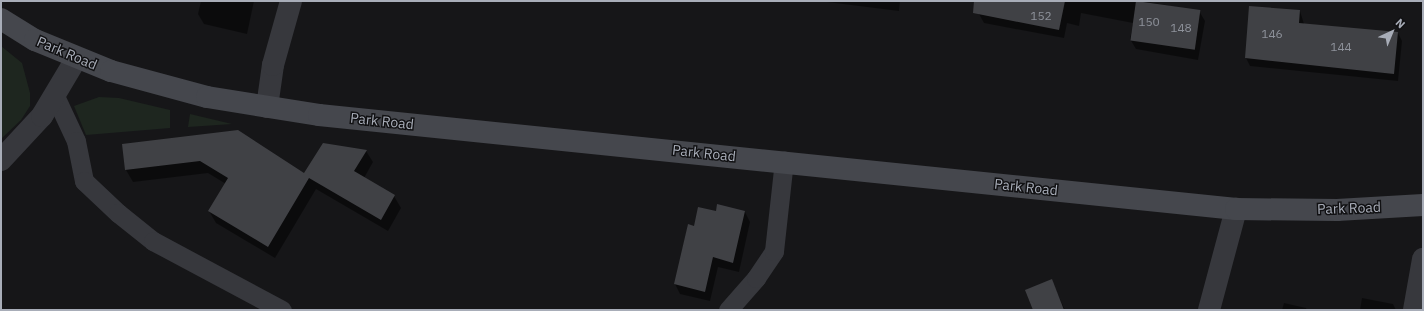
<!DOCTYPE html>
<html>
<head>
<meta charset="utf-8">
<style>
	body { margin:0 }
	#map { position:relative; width:1424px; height:311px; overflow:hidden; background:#161618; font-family:"IBM Plex Sans",sans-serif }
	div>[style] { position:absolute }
	.green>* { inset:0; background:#1e261f }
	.shadow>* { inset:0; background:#0007 }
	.building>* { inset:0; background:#404145; transform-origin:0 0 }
	.service>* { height:19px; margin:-9.5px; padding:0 9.5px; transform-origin:9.5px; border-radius:9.5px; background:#37383d }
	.minor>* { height:22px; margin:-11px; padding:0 11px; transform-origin:11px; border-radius:11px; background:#37383d }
	.secondary>* { height:22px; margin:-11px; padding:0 11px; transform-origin:11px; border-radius:11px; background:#45474d }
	span { translate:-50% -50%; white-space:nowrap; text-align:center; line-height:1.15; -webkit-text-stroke:3px #111113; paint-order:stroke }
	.number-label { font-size:12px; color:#8e929b }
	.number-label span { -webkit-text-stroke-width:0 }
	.street-label { font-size:14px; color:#a8adb8 }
	.frame { position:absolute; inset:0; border:2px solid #a8adb8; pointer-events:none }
	.north { position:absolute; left:1372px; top:12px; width:40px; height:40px; -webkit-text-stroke:3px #111113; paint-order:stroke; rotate:44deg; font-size:11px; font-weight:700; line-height:16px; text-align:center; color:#a8adb8 }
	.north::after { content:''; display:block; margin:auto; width:14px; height:18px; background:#a8adb8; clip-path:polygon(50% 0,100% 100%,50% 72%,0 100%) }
</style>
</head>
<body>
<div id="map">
	<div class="green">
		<div style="clip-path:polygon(1px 46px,22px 63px,30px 93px,30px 106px,21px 120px,1px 139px)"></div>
		<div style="clip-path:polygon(99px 97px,119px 98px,170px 110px,170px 128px,86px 135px,74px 106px)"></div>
		<div style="clip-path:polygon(190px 114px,232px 124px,188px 127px)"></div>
	</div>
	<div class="shadow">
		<div style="clip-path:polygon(201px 1px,254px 1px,247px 34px,204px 24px,198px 14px)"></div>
		<div style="clip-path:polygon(819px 1px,900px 1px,899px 11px)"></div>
		<div style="clip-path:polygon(981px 1px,1142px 1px,1199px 11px,1205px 21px,1198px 60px,1136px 49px,1130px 39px,1133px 23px,1081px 13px,1079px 26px,1067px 23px,1064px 38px,984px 23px,979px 14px)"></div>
		<div style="clip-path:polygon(1250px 7px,1300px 11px,1304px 24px,1398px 33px,1402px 41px,1398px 81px,1250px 66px,1246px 58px)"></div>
		<div style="clip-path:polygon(123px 145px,304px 174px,366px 151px,373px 162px,364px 178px,394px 196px,401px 208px,388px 231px,316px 189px,275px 258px,216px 223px,209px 211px,226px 184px,208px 173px,133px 182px,126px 170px)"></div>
		<div style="clip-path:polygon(716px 212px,745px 212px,750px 222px,739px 272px,718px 267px,710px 301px,680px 294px,675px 284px,688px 225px,695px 227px)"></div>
		<div style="clip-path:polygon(1051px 280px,1065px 310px,1034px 310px)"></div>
		<div style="clip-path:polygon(1362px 298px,1393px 304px,1396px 310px,1360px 310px)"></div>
		<div style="clip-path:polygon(1284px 303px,1306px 308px,1307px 310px,1282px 310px)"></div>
	</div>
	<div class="building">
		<div style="clip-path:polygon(974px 1px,1065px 1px,1059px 30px,973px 13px)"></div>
		<div style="left:1136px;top:1px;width:65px;height:40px;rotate:8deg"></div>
		<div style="clip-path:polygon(1249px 6px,1300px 10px,1299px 23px,1398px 32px,1394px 74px,1245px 58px)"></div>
		<div style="clip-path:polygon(238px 130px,304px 173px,323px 143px,367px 150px,354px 171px,395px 195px,381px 220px,309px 178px,268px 247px,208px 211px,228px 178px,200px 161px,125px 170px,122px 144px)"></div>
		<div style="clip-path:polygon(717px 204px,745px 211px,733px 263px,713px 257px,705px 292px,674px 284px,688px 224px,694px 226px,698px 207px,716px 211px)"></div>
		<div style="clip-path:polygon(1052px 279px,1064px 310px,1033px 310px,1025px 290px)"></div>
	</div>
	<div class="service">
		<div style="left:55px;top:96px;width:50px;rotate:65deg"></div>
		<div style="left:76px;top:141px;width:41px;rotate:78.7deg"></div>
		<div style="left:84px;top:181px;width:47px;rotate:43.3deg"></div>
		<div style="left:118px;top:213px;width:45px;rotate:38.7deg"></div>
		<div style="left:153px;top:241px;width:146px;rotate:28.1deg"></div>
		<div style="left:728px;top:310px;width:43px;rotate:-48.8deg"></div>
		<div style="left:756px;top:278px;width:32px;rotate:-56deg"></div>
		<div style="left:774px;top:251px;width:91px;rotate:-83.7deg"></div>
	</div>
	<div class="minor">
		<div style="left:267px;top:107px;width:42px;rotate:-81.9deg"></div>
		<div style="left:273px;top:65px;width:66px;rotate:-74.3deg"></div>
		<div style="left:1px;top:160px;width:60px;rotate:-47deg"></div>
		<div style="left:42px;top:116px;width:66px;rotate:-59.2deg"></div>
		<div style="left:1209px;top:310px;width:105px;rotate:-75deg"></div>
		<div style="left:1414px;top:310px;width:52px;rotate:-80deg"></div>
	</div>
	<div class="secondary">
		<div style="left:1px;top:19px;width:40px;rotate:32deg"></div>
		<div style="left:35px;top:40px;width:82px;rotate:22.2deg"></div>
		<div style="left:111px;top:71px;width:99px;rotate:15.2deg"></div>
		<div style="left:207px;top:97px;width:113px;rotate:9.1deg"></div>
		<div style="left:319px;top:115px;width:922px;rotate:5.85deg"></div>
		<div style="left:1236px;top:209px;width:101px;rotate:0.6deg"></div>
		<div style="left:1337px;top:210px;width:86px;rotate:-3.3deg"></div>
	</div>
	<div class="number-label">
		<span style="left:1041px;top:16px">152</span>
		<span style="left:1149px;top:22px">150</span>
		<span style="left:1181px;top:28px">148</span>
		<span style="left:1272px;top:34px">146</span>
		<span style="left:1341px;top:47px">144</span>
	</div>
	<div class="street-label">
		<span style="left:67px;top:53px;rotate:23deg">Park Road</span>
		<span style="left:382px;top:121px;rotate:6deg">Park Road</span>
		<span style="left:704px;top:153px;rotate:6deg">Park Road</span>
		<span style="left:1026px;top:187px;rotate:6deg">Park Road</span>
		<span style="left:1349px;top:208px;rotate:-2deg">Park Road</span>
	</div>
	<div class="frame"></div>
	<div class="north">N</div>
</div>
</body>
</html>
